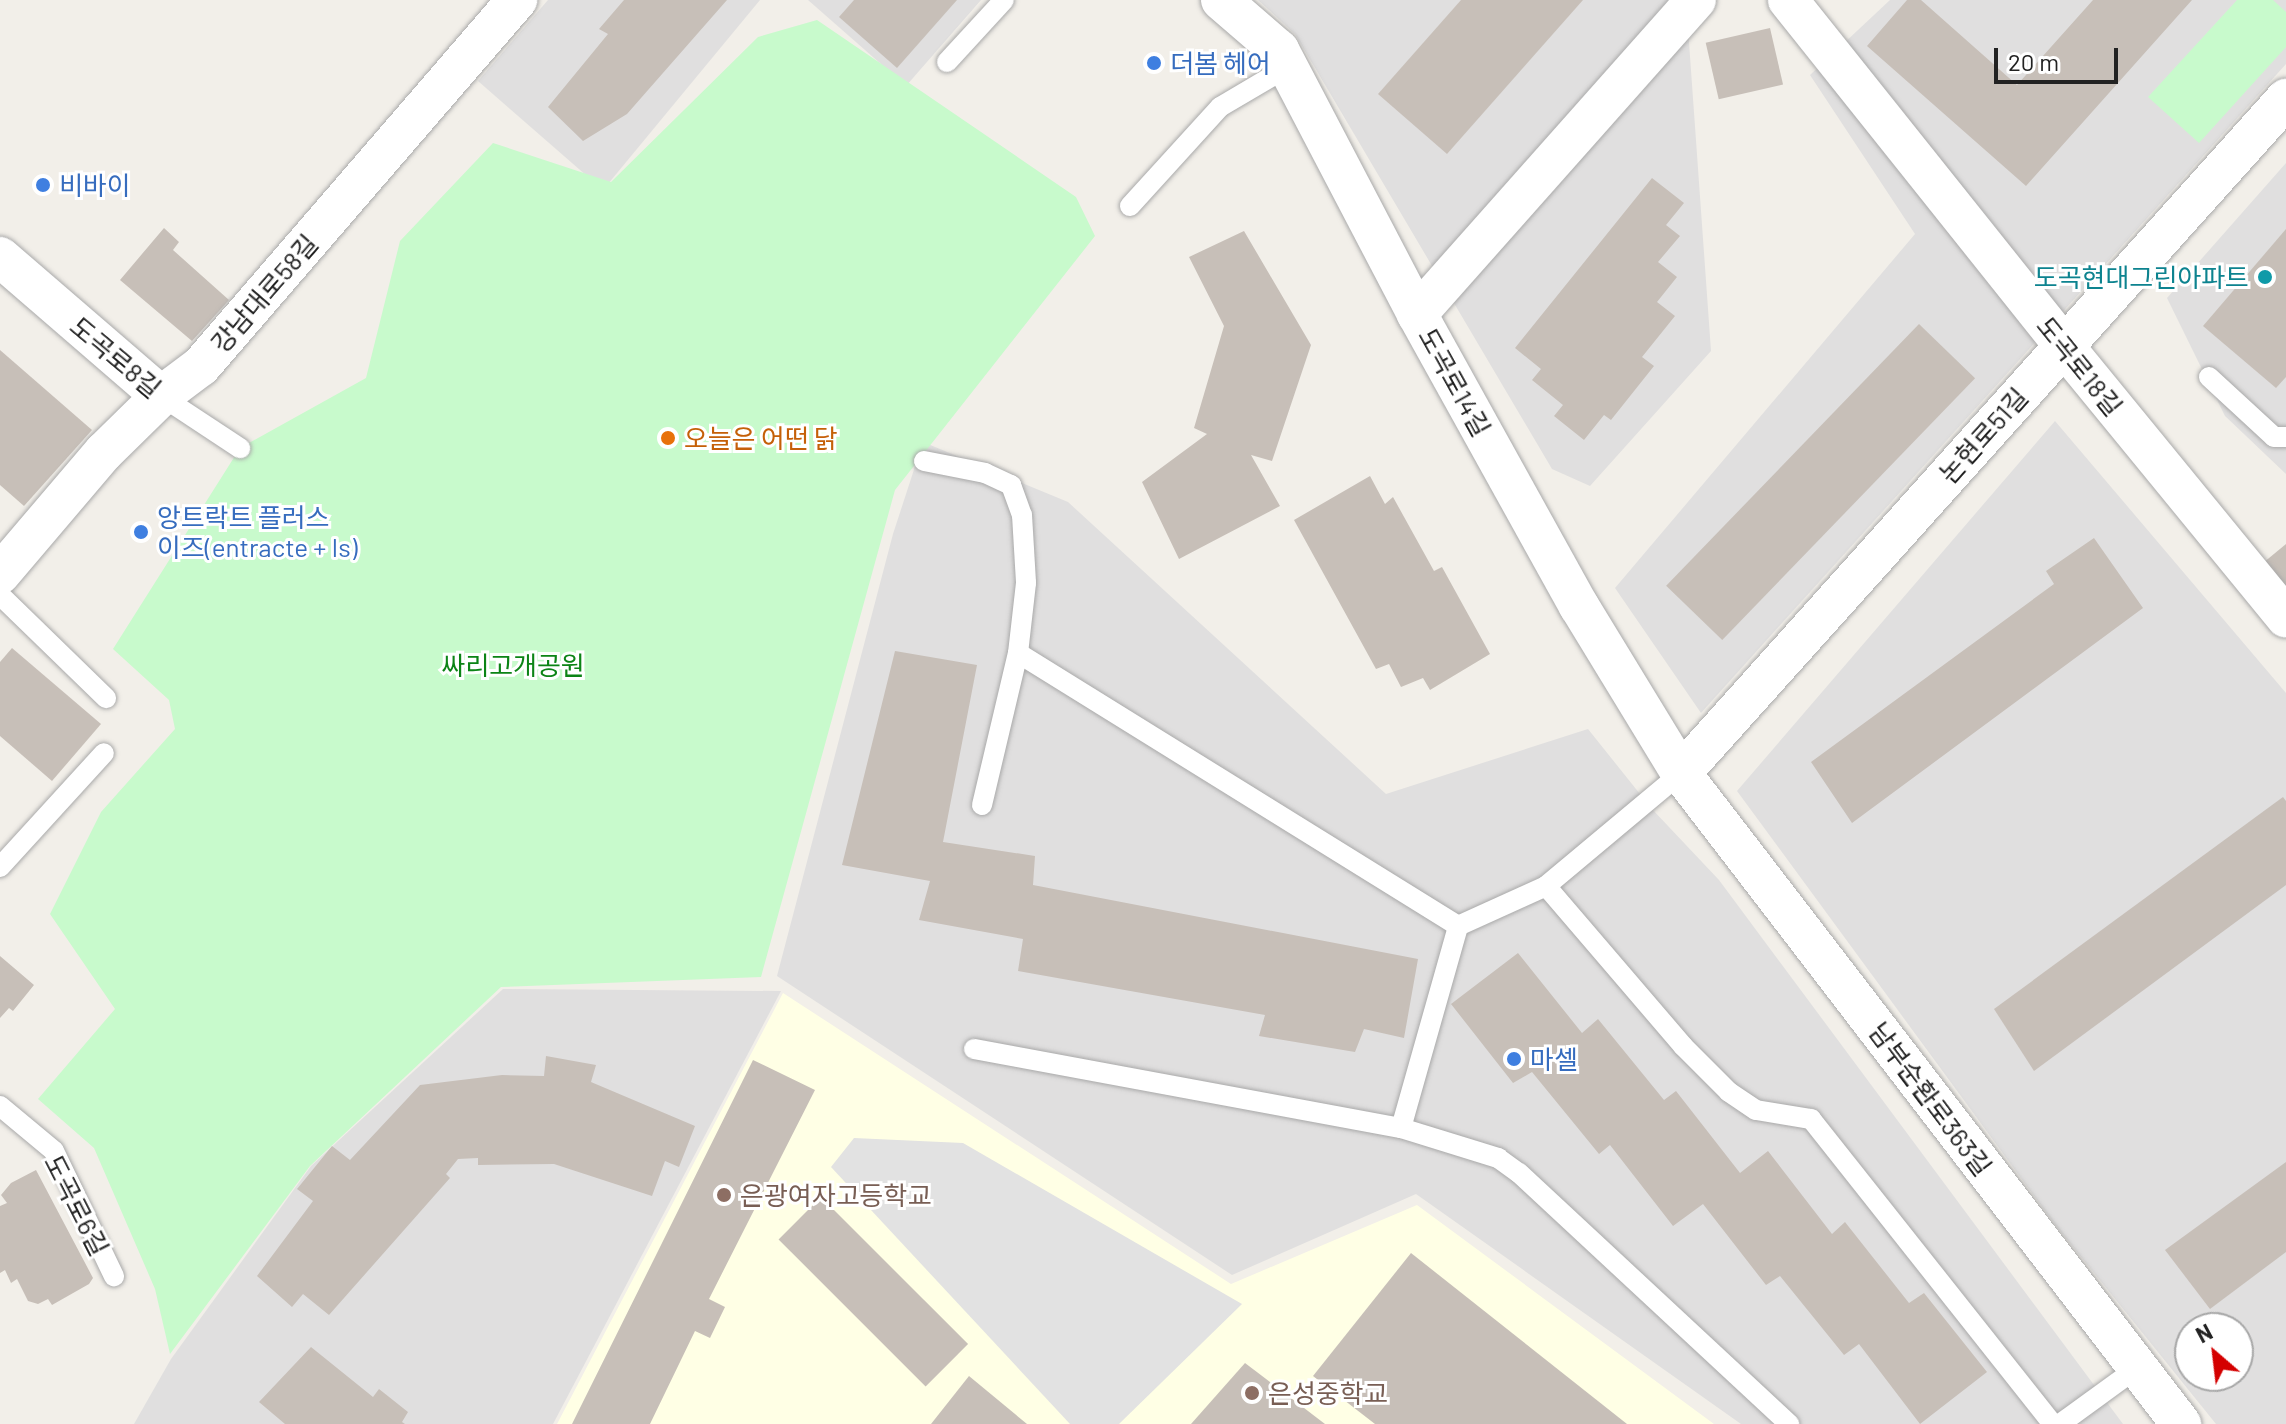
<!DOCTYPE html>
<html>
<head>
<meta charset="utf-8">
<style>
	body { margin:0 }
	#map { position:relative; width:2286px; height:1424px; overflow:hidden; background:#f2efe9; font-family:Barlow,"Noto Sans KR",sans-serif }
	div>[style] { position:absolute }
	.residential>* { inset:0; background:#e0dfdf }
	.education>* { inset:0; background:#ffffe5 }
	.park>* { inset:0; background:#c8facc }
	.parking>* { inset:0; background:#e2e2e2 }
	.building>* { inset:0; background:#c7bfb8; transform-origin:0 0 }
	.roads { filter:drop-shadow(0 0 2px #a9a9a9) drop-shadow(0 0 2px #a9a9a9) }
	.lane>* { height:20px; margin:-10px; padding:0 10px; transform-origin:10px; border-radius:10px; background:#fff }
	.street>* { height:40px; margin:-20px; padding:0 20px; transform-origin:20px; border-radius:20px; background:#fff }
	.dots>* { width:22px; height:22px; translate:-50% -50%; box-sizing:border-box; border:4px solid #fff; border-radius:50% }
	span { translate:-50% -50%; white-space:nowrap; text-align:center; line-height:1.15; -webkit-text-stroke:6px #fff; paint-order:stroke }
	.shop-label { font-size:26px; color:#366cbe }
	.left { translate:0 -50%; text-align:left }
	.culture-label { font-size:26px; color:#0d838f }
	.right { translate:-100% -50%; text-align:right }
	.street-label { font-size:26px; color:#222 }
	.food-label { font-size:26px; color:#c56008 }
	.park-label { font-size:26px; color:#0c8416 }
	.education-label { font-size:26px; color:#785e54 }
	.north { position:absolute; left:2174px; top:1312px; width:80px; height:80px; box-sizing:border-box; background:#fff; border:2px solid #a7a7a7; border-radius:50%; rotate:332deg; font-size:22px; font-weight:700; line-height:32px; text-align:center; color:#222 }
	.north::after { content:''; display:block; margin:auto; width:28px; height:36px; background:#d40000; clip-path:polygon(50% 0,100% 100%,50% 72%,0 100%) }
	.scale { position:absolute; left:1994px; top:48px; width:124px; height:36px; box-sizing:border-box; border:4px solid #222; border-top:0; padding-left:10px; font-size:24px; line-height:28px; white-space:nowrap; color:#222; -webkit-text-stroke:6px #fff; paint-order:stroke }
</style>
</head>
<body>
<div id="map">
	<div class="residential">
		<div style="clip-path:polygon(548px 0,760px 0,603px 190px,478px 81px)"></div>
		<div style="clip-path:polygon(808px 0,981px 0,906px 86px)"></div>
		<div style="clip-path:polygon(1258px 0,1686px 0,1711px 351px,1590px 486px,1552px 469px,1295px 34px)"></div>
		<div style="clip-path:polygon(1890px 0,2286px 0,2286px 64px,1701px 713px,1615px 588px,1915px 234px,1810px 75px)"></div>
		<div style="clip-path:polygon(2286px 163px,2286px 474px,2225px 416px,2167px 298px)"></div>
		<div style="clip-path:polygon(evenodd,2055px 421px,2286px 693px,2286px 1424px,2216px 1424px,2057px 1227px,1737px 791px,2055px 421px,2190px 1328px,2238px 1328px,2238px 1376px,2190px 1376px,2190px 1328px)"></div>
		<div style="clip-path:polygon(923px 442px,1068px 502px,1386px 794px,1588px 729px,1652px 809px,1719px 880px,2123px 1424px,1741px 1424px,1416px 1194px,1232px 1275px,777px 976px,893px 534px)"></div>
		<div style="clip-path:polygon(503px 989px,781px 991px,553px 1424px,134px 1424px,171px 1359px,311px 1166px)"></div>
	</div>
	<div class="education">
		<div style="clip-path:polygon(783px 993px,1231px 1284px,1417px 1205px,1714px 1424px,557px 1424px)"></div>
	</div>
	<div class="park">
		<div style="clip-path:polygon(2237px 0,2273px 0,2286px 12px,2286px 47px,2199px 143px,2148px 97px)"></div>
		<div style="clip-path:polygon(817px 20px,1076px 197px,1095px 236px,895px 490px,761px 977px,501px 987px,310px 1166px,170px 1354px,155px 1289px,94px 1148px,38px 1099px,115px 1009px,50px 914px,101px 812px,175px 729px,169px 700px,113px 649px,240px 448px,366px 378px,400px 241px,493px 143px,611px 182px,758px 37px)"></div>
	</div>
	<div class="parking">
		<div style="clip-path:polygon(854px 1138px,963px 1143px,1242px 1304px,1119px 1424px,1070px 1424px,831px 1167px)"></div>
	</div>
	<div class="building">
		<div style="clip-path:polygon(624px 0,727px 0,627px 114px,583px 141px,548px 107px,608px 34px,599px 29px)"></div>
		<div style="clip-path:polygon(854px 0,957px 0,897px 68px,839px 17px)"></div>
		<div style="clip-path:polygon(1461px 0,1583px 0,1447px 154px,1378px 94px)"></div>
		<div style="clip-path:polygon(1907px 0,1921px 0,2017px 85px,2093px 0,2192px 0,2026px 186px,1867px 46px)"></div>
		<div style="left:1770px;top:28px;width:58px;height:66px;rotate:77deg"></div>
		<div style="clip-path:polygon(1652px 178px,1684px 203px,1666px 225px,1680px 236px,1658px 262px,1677px 277px,1657px 302px,1675px 316px,1642px 357px,1654px 366px,1611px 420px,1604px 415px,1584px 440px,1554px 416px,1563px 405px,1532px 380px,1541px 369px,1515px 348px)"></div>
		<div style="clip-path:polygon(164px 228px,179px 242px,173px 250px,229px 300px,192px 341px,120px 280px)"></div>
		<div style="clip-path:polygon(2286px 229px,2286px 377px,2276px 388px,2203px 326px)"></div>
		<div style="clip-path:polygon(1244px 231px,1311px 345px,1272px 461px,1251px 455px,1280px 506px,1179px 559px,1142px 482px,1207px 434px,1194px 428px,1224px 326px,1189px 257px)"></div>
		<div style="left:1919px;top:324px;width:78px;height:364px;rotate:44deg"></div>
		<div style="clip-path:polygon(0 350px,92px 430px,24px 506px,0 485px)"></div>
		<div style="clip-path:polygon(1370px 476px,1385px 504px,1393px 497px,1434px 571px,1442px 567px,1490px 654px,1430px 690px,1423px 678px,1401px 687px,1389px 664px,1376px 669px,1294px 520px)"></div>
		<div style="clip-path:polygon(2094px 538px,2143px 608px,1852px 823px,1811px 762px,2054px 584px,2046px 571px)"></div>
		<div style="clip-path:polygon(2286px 544px,2286px 591px,2263px 563px)"></div>
		<div style="clip-path:polygon(12px 648px,101px 724px,52px 781px,0 736px,0 662px)"></div>
		<div style="clip-path:polygon(895px 651px,977px 665px,943px 842px,1035px 856px,1033px 885px,1418px 959px,1404px 1038px,1364px 1029px,1355px 1052px,1259px 1036px,1265px 1015px,1018px 971px,1023px 939px,919px 920px,930px 881px,842px 865px)"></div>
		<div style="clip-path:polygon(2283px 797px,2286px 801px,2286px 885px,2034px 1071px,1994px 1009px)"></div>
		<div style="clip-path:polygon(1518px 953px,1582px 1033px,1598px 1019px,1664px 1100px,1676px 1091px,1740px 1173px,1768px 1151px,1832px 1234px,1845px 1222px,1909px 1303px,1924px 1293px,1987px 1372px,1920px 1424px,1859px 1344px,1844px 1355px,1780px 1276px,1766px 1285px,1703px 1204px,1673px 1226px,1610px 1145px,1599px 1154px,1532px 1072px,1513px 1083px,1451px 1004px)"></div>
		<div style="clip-path:polygon(0 956px,34px 985px,13px 1011px,9px 1008px,0 1018px)"></div>
		<div style="clip-path:polygon(546px 1056px,596px 1065px,591px 1082px,695px 1126px,679px 1167px,665px 1161px,652px 1196px,554px 1164px,478px 1165px,478px 1158px,458px 1159px,446px 1174px,450px 1178px,329px 1315px,303px 1294px,292px 1307px,257px 1276px,313px 1201px,297px 1189px,332px 1146px,350px 1160px,420px 1085px,502px 1075px,544px 1076px)"></div>
		<div style="clip-path:polygon(753px 1060px,815px 1090px,709px 1299px,725px 1307px,710px 1338px,695px 1331px,650px 1424px,572px 1424px)"></div>
		<div style="clip-path:polygon(2286px 1162px,2286px 1252px,2210px 1309px,2165px 1250px)"></div>
		<div style="clip-path:polygon(36px 1170px,93px 1278px,89px 1284px,52px 1305px,48px 1299px,38px 1304px,28px 1301px,17px 1279px,11px 1283px,5px 1270px,0 1273px,0 1206px,7px 1203px,1px 1195px,11px 1183px)"></div>
		<div style="left:821px;top:1197px;width:208px;height:60px;rotate:45deg"></div>
		<div style="clip-path:polygon(1411px 1253px,1627px 1424px,1375px 1424px,1313px 1376px)"></div>
		<div style="clip-path:polygon(311px 1347px,373px 1397px,379px 1389px,408px 1412px,402px 1422px,405px 1424px,285px 1424px,259px 1402px)"></div>
		<div style="clip-path:polygon(1245px 1363px,1325px 1424px,1191px 1424px)"></div>
		<div style="clip-path:polygon(969px 1376px,1027px 1424px,931px 1424px)"></div>
	</div>
	<div class="roads">
		<div class="lane">
			<div style="left:947px;top:62px;width:84px;rotate:-47.4deg"></div>
			<div style="left:1130px;top:206px;width:134px;rotate:-47.7deg"></div>
			<div style="left:1220px;top:107px;width:79px;rotate:-30.5deg"></div>
			<div style="left:2209px;top:377px;width:88px;rotate:42.7deg"></div>
			<div style="left:2274px;top:437px;width:12px"></div>
			<div style="left:161px;top:396px;width:95px;rotate:33.4deg"></div>
			<div style="left:924px;top:461px;width:62px;rotate:11.1deg"></div>
			<div style="left:985px;top:473px;width:29px;rotate:25deg"></div>
			<div style="left:1011px;top:485px;width:32px;rotate:70deg"></div>
			<div style="left:1022px;top:515px;width:68px;rotate:86.6deg"></div>
			<div style="left:1026px;top:583px;width:70px;rotate:96.5deg"></div>
			<div style="left:1018px;top:653px;width:518px;rotate:31.82deg"></div>
			<div style="left:1458px;top:926px;width:97px;rotate:-24.4deg"></div>
			<div style="left:1546px;top:886px;width:176px;rotate:-39.9deg"></div>
			<div style="left:0;top:595px;width:148px;rotate:44.2deg"></div>
			<div style="left:982px;top:805px;width:156px;rotate:-76.7deg"></div>
			<div style="left:0;top:867px;width:154px;rotate:-47.6deg"></div>
			<div style="left:1546px;top:886px;width:211px;rotate:49.4deg"></div>
			<div style="left:1683px;top:1046px;width:65px;rotate:45deg"></div>
			<div style="left:1729px;top:1092px;width:32px;rotate:34deg"></div>
			<div style="left:1756px;top:1110px;width:56px;rotate:9.3deg"></div>
			<div style="left:1811px;top:1119px;width:389px;rotate:51.6deg"></div>
			<div style="left:974px;top:1049px;width:434px;rotate:10.5deg"></div>
			<div style="left:1401px;top:1128px;width:210px;rotate:-74.2deg"></div>
			<div style="left:0;top:1106px;width:70px;rotate:39.8deg"></div>
			<div style="left:54px;top:1151px;width:139px;rotate:64.4deg"></div>
			<div style="left:1401px;top:1128px;width:102px;rotate:17.2deg"></div>
			<div style="left:1498px;top:1158px;width:26px;rotate:36deg"></div>
			<div style="left:1519px;top:1173px;width:369px;rotate:42.9deg"></div>
			<div style="left:2060px;top:1424px;width:95px;rotate:-36deg"></div>
		</div>
		<div class="street">
			<div style="left:1221px;top:0;width:77px;rotate:40.8deg"></div>
			<div style="left:1279px;top:50px;width:298px;rotate:62.4deg"></div>
			<div style="left:1417px;top:314px;width:334px;rotate:61deg"></div>
			<div style="left:1579px;top:606px;width:196px;rotate:58.6deg"></div>
			<div style="left:1681px;top:773px;width:821px;rotate:52.47deg"></div>
			<div style="left:1788px;top:0;width:441px;rotate:51.4deg"></div>
			<div style="left:2063px;top:345px;width:352px;rotate:50.7deg"></div>
			<div style="left:0;top:257px;width:213px;rotate:40.8deg"></div>
			<div style="left:1417px;top:314px;width:420px;rotate:-48.4deg"></div>
			<div style="left:0;top:574px;width:160px;rotate:-49.6deg"></div>
			<div style="left:104px;top:452px;width:80px;rotate:-44.5deg"></div>
			<div style="left:161px;top:396px;width:50px;rotate:-36.9deg"></div>
			<div style="left:201px;top:366px;width:484px;rotate:-49.2deg"></div>
			<div style="left:1681px;top:773px;width:906px;rotate:-48.09deg"></div>
		</div>
	</div>
	<div class="dots">
		<div style="left:1154px;top:63px;background:#3f7fe0"></div>
		<div style="left:43px;top:185px;background:#3f7fe0"></div>
		<div style="left:2265px;top:277px;background:#0f9aa8"></div>
		<div style="left:668px;top:438px;background:#e8710a"></div>
		<div style="left:141px;top:532px;background:#3f7fe0"></div>
		<div style="left:1514px;top:1059px;background:#3f7fe0"></div>
		<div style="left:724px;top:1195px;background:#8d6e63"></div>
		<div style="left:1252px;top:1393px;background:#8d6e63"></div>
	</div>
	<div class="shop-label">
		<span class="left" style="left:1170px;top:63px">더봄 헤어</span>
		<span class="left" style="left:59px;top:185px">비바이</span>
		<span class="left" style="left:157px;top:532px">앙트락트 플러스<br>이즈(entracte + Is)</span>
		<span class="left" style="left:1530px;top:1059px">마셀</span>
	</div>
	<div class="culture-label">
		<span class="right" style="left:2249px;top:277px">도곡현대그린아파트</span>
	</div>
	<div class="street-label">
		<span style="left:264px;top:293px;rotate:-49deg">강남대로58길</span>
		<span style="left:116px;top:357px;rotate:40deg">도곡로8길</span>
		<span style="left:2080px;top:366px;rotate:51deg">도곡로18길</span>
		<span style="left:1455px;top:382px;rotate:61deg">도곡로14길</span>
		<span style="left:1983px;top:435px;rotate:-48deg">논현로51길</span>
		<span style="left:1931px;top:1099px;rotate:53deg">남부순환로363길</span>
		<span style="left:77px;top:1205px;rotate:63deg">도곡로6길</span>
	</div>
	<div class="food-label">
		<span class="left" style="left:684px;top:438px">오늘은 어떤 닭</span>
	</div>
	<div class="park-label">
		<span style="left:513px;top:665px">싸리고개공원</span>
	</div>
	<div class="education-label">
		<span class="left" style="left:740px;top:1195px">은광여자고등학교</span>
		<span class="left" style="left:1268px;top:1393px">은성중학교</span>
	</div>
	<div class="north">N</div>
	<div class="scale">20 m</div>
</div>
</body>
</html>
